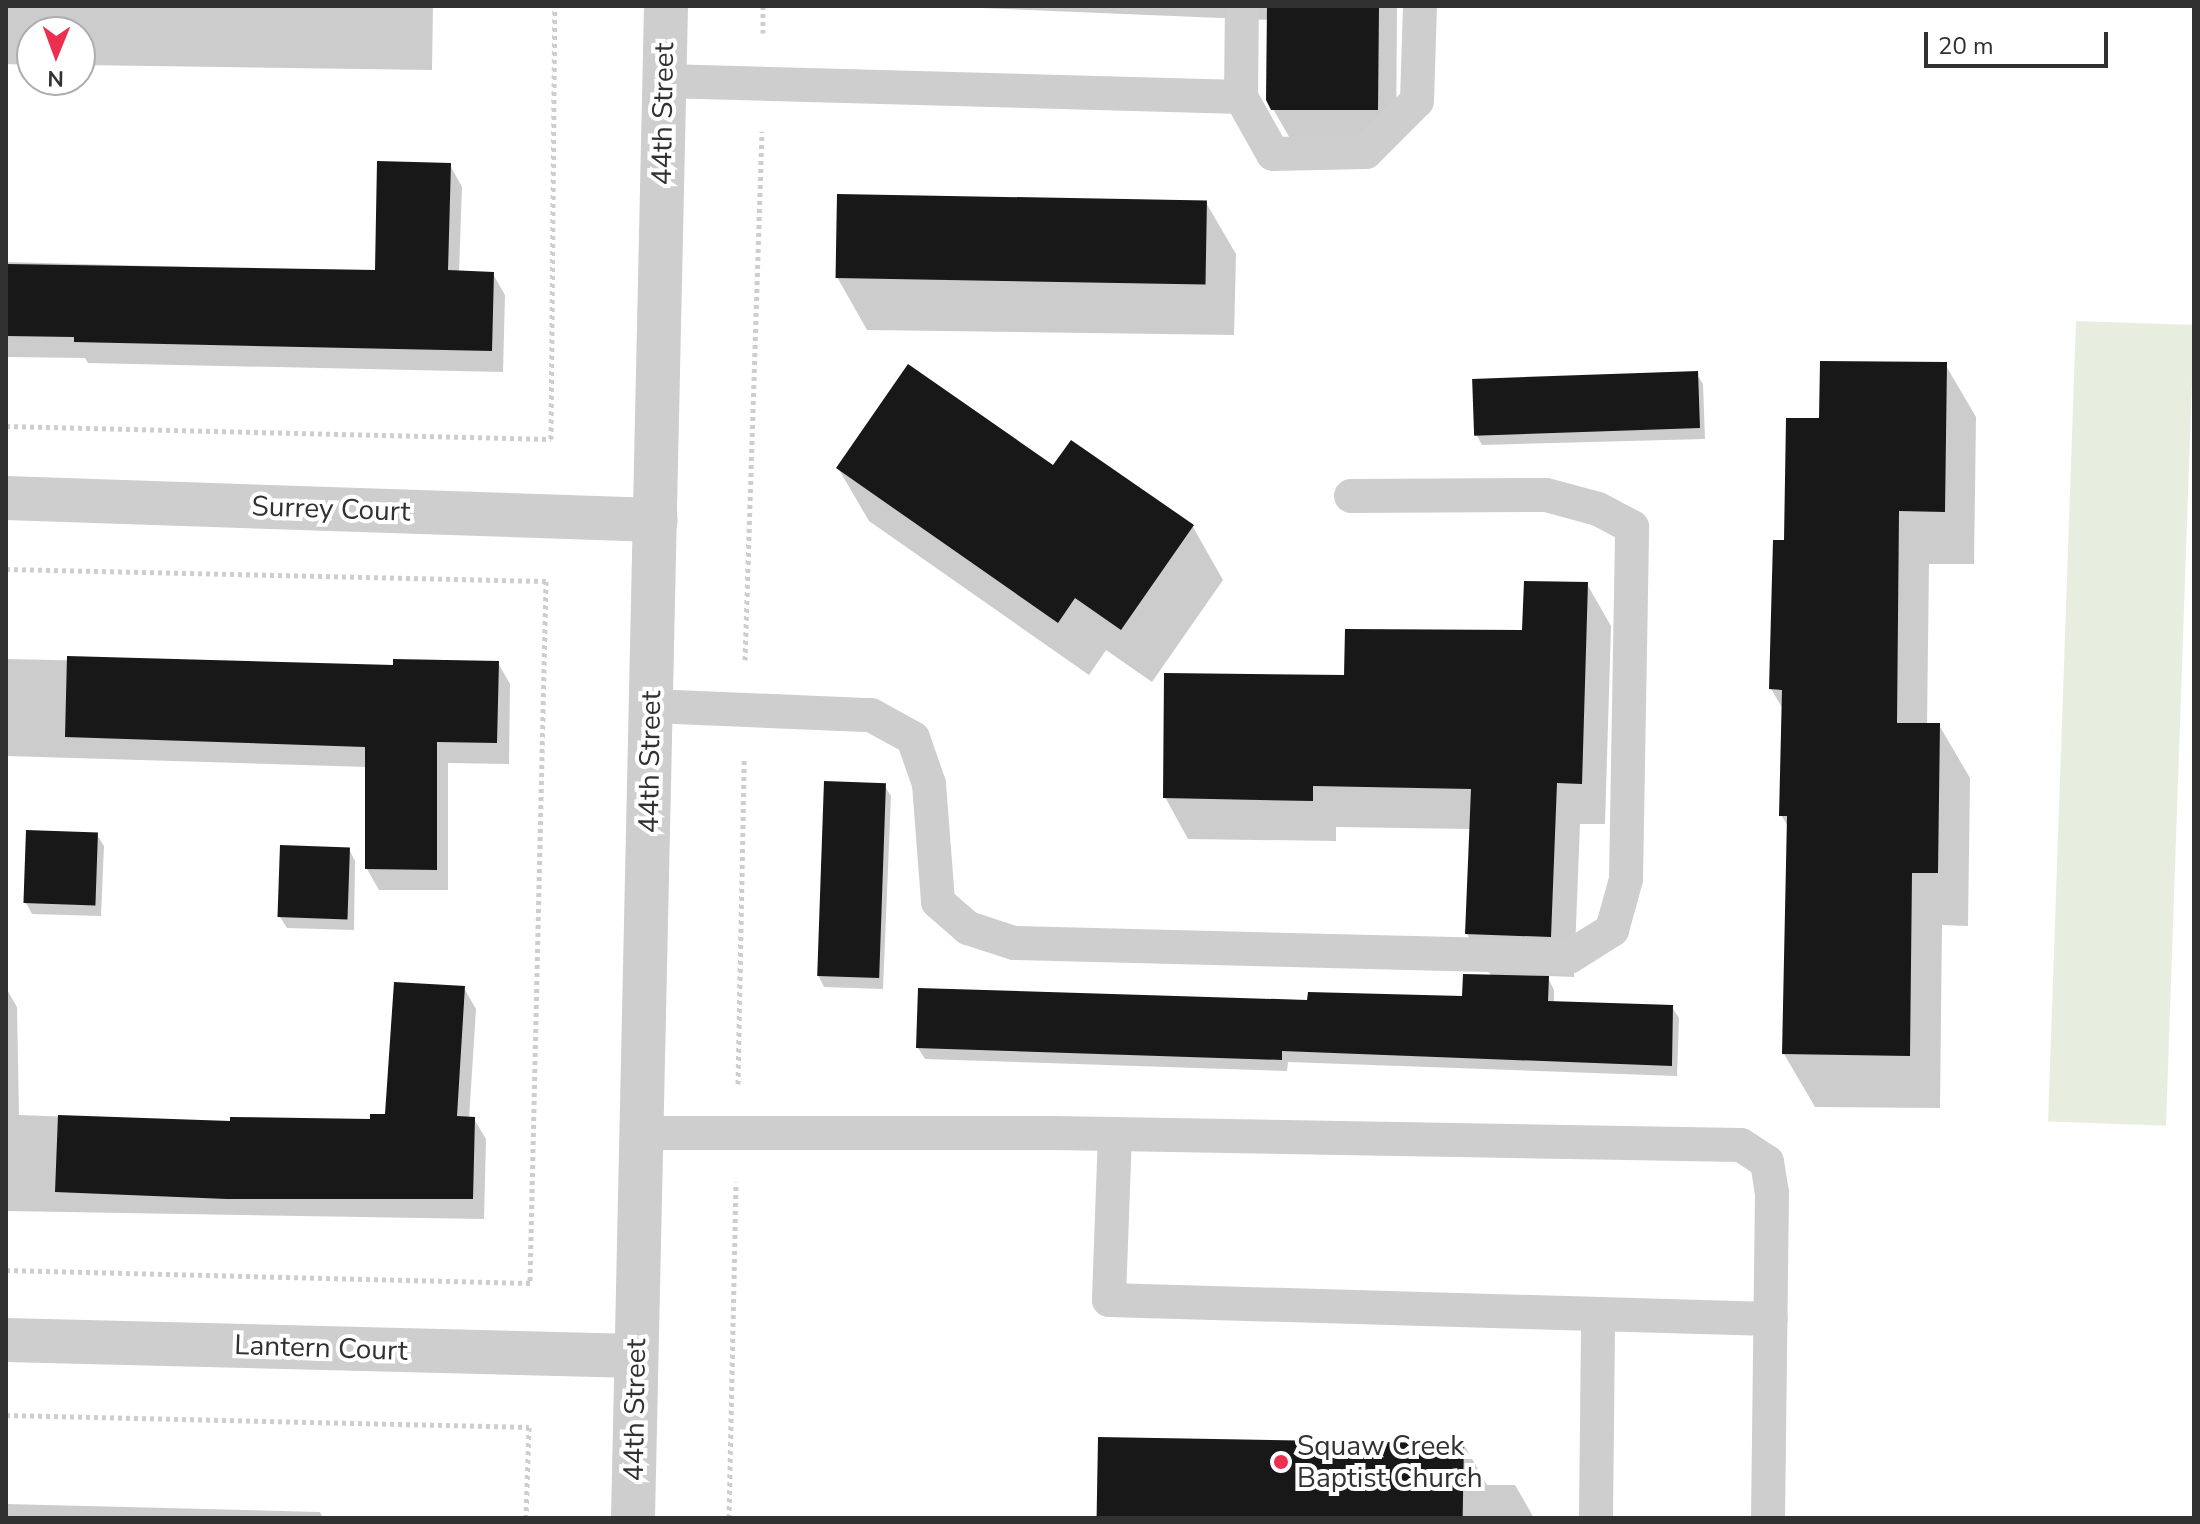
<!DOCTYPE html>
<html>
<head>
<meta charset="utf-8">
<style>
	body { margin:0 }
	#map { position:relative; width:2200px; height:1524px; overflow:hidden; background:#fff; font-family:"Nunito Sans",sans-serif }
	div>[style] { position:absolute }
	.green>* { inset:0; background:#e8eedf; transform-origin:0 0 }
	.shadow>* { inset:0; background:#0003 }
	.building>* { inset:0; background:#181818; transform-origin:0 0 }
	.path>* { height:5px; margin-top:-2.5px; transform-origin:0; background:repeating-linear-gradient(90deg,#cecece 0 4px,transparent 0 8px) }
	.service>* { height:34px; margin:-17px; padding:0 17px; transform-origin:17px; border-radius:17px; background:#cecece }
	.minor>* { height:44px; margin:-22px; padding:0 22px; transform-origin:22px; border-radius:22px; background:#cecece }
	.tertiary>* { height:44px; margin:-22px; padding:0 22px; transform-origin:22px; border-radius:22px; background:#cecece }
	.dots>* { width:22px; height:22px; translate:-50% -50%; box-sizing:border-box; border:4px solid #fff; border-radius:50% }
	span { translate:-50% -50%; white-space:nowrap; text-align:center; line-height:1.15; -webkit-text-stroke:8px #fff; paint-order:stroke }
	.street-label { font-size:28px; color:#313131 }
	.poi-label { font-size:28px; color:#313131 }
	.left { translate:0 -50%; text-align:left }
	.frame { position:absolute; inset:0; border:8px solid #313131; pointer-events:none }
	.north { position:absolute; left:16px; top:16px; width:80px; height:80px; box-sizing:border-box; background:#fff; border:2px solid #adadad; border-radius:50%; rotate:181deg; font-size:22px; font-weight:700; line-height:32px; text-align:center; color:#313131 }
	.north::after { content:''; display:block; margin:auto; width:28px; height:36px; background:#ec2f4e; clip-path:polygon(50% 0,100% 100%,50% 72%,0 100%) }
	.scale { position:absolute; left:1924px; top:32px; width:184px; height:36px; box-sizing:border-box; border:4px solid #313131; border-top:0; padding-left:10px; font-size:24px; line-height:28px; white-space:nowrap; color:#313131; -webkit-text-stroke:6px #fff; paint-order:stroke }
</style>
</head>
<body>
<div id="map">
	<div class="green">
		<div style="left:2076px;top:321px;width:118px;height:801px;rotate:2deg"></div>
	</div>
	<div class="shadow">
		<div style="clip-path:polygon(6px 6px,433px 6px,432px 70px,80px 65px,80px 32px,32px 32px,32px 65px,6px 64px)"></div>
		<div style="clip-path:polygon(933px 6px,1397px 6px,1396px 143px,1292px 142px,1268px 100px,1269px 20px)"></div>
		<div style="clip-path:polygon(450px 165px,462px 187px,459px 273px,493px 274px,505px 295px,503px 372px,88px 363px,85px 358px,6px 357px,6px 262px,377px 272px)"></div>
		<div style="clip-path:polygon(1205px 201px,1236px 254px,1234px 335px,867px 330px,837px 277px)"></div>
		<div style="clip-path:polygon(1945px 364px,1976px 417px,1974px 564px,1929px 564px,1927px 725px,1939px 725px,1970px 778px,1968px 926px,1942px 925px,1940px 1108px,1815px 1107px,1784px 1054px,1789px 828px,1781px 815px,1783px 709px,1771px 689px,1786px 542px,1821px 420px)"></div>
		<div style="clip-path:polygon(1696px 373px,1703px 384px,1705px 439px,1482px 445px,1476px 434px)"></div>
		<div style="clip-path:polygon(1054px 467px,1193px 527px,1223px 580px,1152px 682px,1106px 650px,1089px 675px,869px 521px,838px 468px)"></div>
		<div style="clip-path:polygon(1587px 584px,1611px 626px,1605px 824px,1580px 824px,1574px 977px,1547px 976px,1554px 990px,1554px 1004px,1672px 1007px,1679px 1018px,1677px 1076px,1288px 1062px,1287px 1071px,925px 1059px,918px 1048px,1309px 1002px,1464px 998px,1492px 977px,1467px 934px,1472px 829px,1336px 827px,1336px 841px,1188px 839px,1165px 797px,1346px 677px,1524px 632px)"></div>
		<div style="clip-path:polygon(6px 659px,395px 667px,498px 663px,510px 684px,509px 764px,448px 763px,448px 890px,379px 890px,367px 869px,367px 767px,7px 756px,6px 760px)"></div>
		<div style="clip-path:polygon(884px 785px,891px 796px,883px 989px,824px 987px,818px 975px)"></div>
		<div style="clip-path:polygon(97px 835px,104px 846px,101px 916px,32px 914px,26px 903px)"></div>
		<div style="clip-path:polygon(349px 849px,355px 861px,354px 930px,287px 928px,280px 917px)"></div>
		<div style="clip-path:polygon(6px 988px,17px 1007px,19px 1115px,231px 1123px,372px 1121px,387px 1116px,464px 988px,476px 1009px,469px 1119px,474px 1119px,486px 1139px,484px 1219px,6px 1211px)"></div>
		<div style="clip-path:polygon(1463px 1443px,1487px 1485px,1515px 1485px,1534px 1518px,953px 1518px,1098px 1516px)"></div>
		<div style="clip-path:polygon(6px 1504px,320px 1512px,323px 1518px,343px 1518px,6px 1518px)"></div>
	</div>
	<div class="building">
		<div style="clip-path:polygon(1267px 6px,1379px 6px,1378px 110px,1271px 110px,1266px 100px)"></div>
		<div style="clip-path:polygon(377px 161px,451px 163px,448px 270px,494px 272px,492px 351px,74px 342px,74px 337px,6px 336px,6px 264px,375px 270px)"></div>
		<div style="left:837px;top:194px;width:370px;height:84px;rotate:1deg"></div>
		<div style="clip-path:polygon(1820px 361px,1947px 362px,1945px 512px,1899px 511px,1897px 723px,1940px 723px,1938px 873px,1912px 873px,1910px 1056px,1782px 1054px,1787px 816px,1779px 816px,1782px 690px,1769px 689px,1773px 540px,1784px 540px,1786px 418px,1819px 418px)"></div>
		<div style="clip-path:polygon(908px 364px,1053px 465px,1071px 440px,1194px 525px,1121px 630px,1075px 598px,1058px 623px,836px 468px)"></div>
		<div style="left:1698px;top:371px;width:57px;height:226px;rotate:88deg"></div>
		<div style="clip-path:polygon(1524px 581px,1588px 582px,1582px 784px,1557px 783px,1551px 937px,1465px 934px,1471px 789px,1313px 786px,1313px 801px,1163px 798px,1164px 673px,1344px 675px,1345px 629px,1522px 630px)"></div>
		<div style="clip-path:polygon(67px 656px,393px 665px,393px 659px,499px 661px,497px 743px,437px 742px,437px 870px,365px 869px,365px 747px,65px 737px)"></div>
		<div style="left:824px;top:781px;width:62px;height:195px;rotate:2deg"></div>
		<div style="left:26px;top:830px;width:72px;height:73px;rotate:2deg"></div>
		<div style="left:280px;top:845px;width:70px;height:72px;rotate:2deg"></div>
		<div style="clip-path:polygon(1463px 974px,1549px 976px,1548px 1001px,1673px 1005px,1672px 1066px,1282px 1051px,1282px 1060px,916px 1048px,918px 988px,1307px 1000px,1308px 992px,1462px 996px)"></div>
		<div style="clip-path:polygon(394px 982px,465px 986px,457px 1116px,475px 1117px,473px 1199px,227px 1199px,55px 1192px,58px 1115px,230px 1121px,230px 1117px,370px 1119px,370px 1114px,385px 1114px)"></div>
		<div style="left:1098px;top:1437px;width:366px;height:81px;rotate:1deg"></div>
	</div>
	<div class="path">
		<div style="left:763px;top:33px;width:27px;rotate:-90deg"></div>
		<div style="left:6px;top:426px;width:545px;rotate:1.37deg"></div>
		<div style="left:551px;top:439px;width:433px;rotate:-89.5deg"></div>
		<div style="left:6px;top:569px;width:540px;rotate:1.27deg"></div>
		<div style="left:546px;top:581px;width:702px;rotate:91.31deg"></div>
		<div style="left:530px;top:1283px;width:524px;rotate:-178.58deg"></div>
		<div style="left:745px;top:660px;width:529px;rotate:-88.16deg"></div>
		<div style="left:738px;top:1084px;width:326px;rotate:-88.9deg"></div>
		<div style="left:6px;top:1415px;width:523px;rotate:1.31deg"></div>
		<div style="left:529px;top:1427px;width:91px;rotate:91.9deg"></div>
		<div style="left:729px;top:1518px;width:336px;rotate:-88.8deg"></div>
	</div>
	<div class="service">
		<div style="left:664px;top:81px;width:577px;rotate:1.59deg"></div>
		<div style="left:1241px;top:97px;width:91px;rotate:-89.4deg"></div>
		<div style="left:1241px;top:97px;width:65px;rotate:60.7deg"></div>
		<div style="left:1273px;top:154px;width:93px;rotate:-1.2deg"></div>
		<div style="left:1366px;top:152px;width:72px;rotate:-45deg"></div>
		<div style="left:1417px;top:101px;width:95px;rotate:-88.2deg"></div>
		<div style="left:652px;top:706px;width:219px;rotate:2.4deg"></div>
		<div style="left:871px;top:715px;width:48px;rotate:28.7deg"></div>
		<div style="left:913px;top:738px;width:49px;rotate:70.8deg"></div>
		<div style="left:929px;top:784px;width:118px;rotate:85.6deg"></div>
		<div style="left:938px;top:902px;width:40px;rotate:41deg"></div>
		<div style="left:968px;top:928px;width:48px;rotate:18.1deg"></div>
		<div style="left:1014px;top:943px;width:555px;rotate:1.44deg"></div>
		<div style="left:1569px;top:957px;width:51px;rotate:-32.1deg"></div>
		<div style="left:1612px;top:930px;width:53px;rotate:-74.6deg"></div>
		<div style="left:1626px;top:879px;width:352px;rotate:-89deg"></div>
		<div style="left:1632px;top:527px;width:38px;rotate:-152deg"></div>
		<div style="left:1598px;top:509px;width:54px;rotate:-164.9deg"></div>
		<div style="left:1546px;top:495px;width:195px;rotate:179.7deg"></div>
		<div style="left:641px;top:1133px;width:413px"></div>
		<div style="left:1054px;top:1133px;width:687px;rotate:1deg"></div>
		<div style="left:1741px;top:1145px;width:31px;rotate:33deg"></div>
		<div style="left:1767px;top:1162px;width:30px;rotate:81deg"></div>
		<div style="left:1772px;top:1192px;width:326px;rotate:90.7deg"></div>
		<div style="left:1115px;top:1134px;width:166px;rotate:92.1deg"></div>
		<div style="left:1109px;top:1300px;width:662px;rotate:1.64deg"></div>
		<div style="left:1596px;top:1518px;width:204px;rotate:-89.4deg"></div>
	</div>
	<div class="minor">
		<div style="left:6px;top:498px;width:650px;rotate:1.94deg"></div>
		<div style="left:6px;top:1340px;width:630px;rotate:1.45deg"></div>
	</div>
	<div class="tertiary">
		<div style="left:633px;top:1518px;width:1512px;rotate:-88.75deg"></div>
	</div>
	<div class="dots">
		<div style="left:1281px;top:1462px;background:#ec2f4e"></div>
	</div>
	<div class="street-label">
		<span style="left:663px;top:114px;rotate:-89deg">44th Street</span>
		<span style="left:331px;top:509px;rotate:2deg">Surrey Court</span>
		<span style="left:650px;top:762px;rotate:-89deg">44th Street</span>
		<span style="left:321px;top:1348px;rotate:2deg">Lantern Court</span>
		<span style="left:635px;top:1410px;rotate:-89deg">44th Street</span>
	</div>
	<div class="poi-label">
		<span class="left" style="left:1297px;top:1462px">Squaw Creek<br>Baptist Church</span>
	</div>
	<div class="frame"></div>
	<div class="north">N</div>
	<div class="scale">20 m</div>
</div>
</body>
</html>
